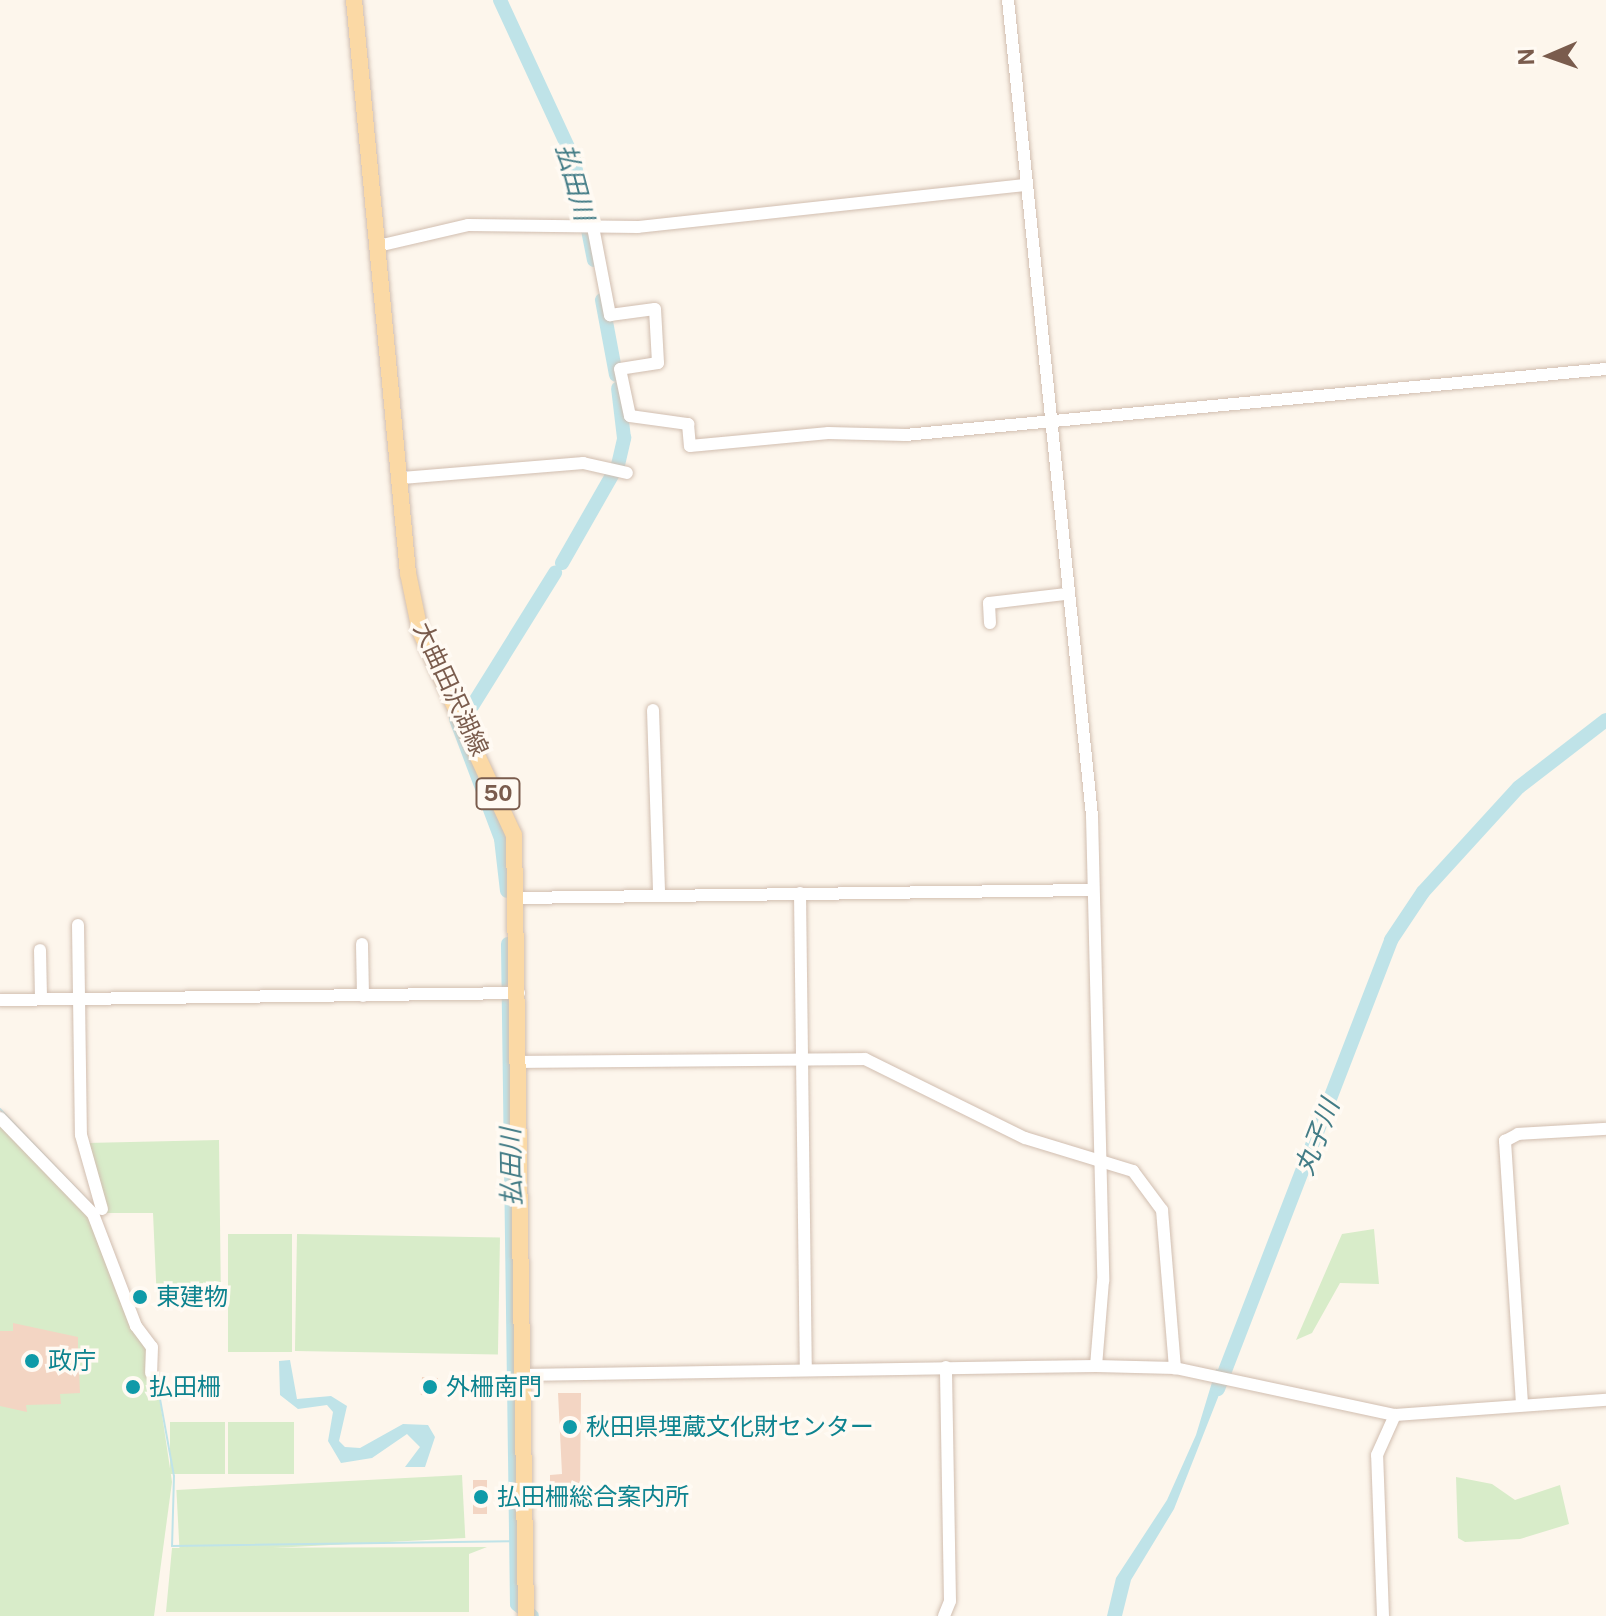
<!DOCTYPE html>
<html>
<head>
<meta charset="utf-8">
<style>
	body { margin:0 }
	#map { position:relative; width:1606px; height:1616px; overflow:hidden; background:#fdf6ec; font-family:"Public Sans","Noto Sans JP",sans-serif }
	div>[style] { position:absolute }
	.green>* { inset:0; background:#d8ecc9; transform-origin:0 0 }
	.water>* { inset:0; background:#bfe3e8 }
	.stream>* { height:2px; margin:-1px; padding:0 1px; transform-origin:1px; border-radius:1px; background:#bfe3e8 }
	.river>* { height:14px; margin:-7px; padding:0 7px; transform-origin:7px; border-radius:7px; background:#bfe3e8 }
	.building>* { inset:0; background:#f3d5c3; transform-origin:0 0 }
	.roads { filter:drop-shadow(0 0 2px #d1beb0) drop-shadow(0 0 2px #d1beb0) }
	.minor>* { height:12px; margin:-6px; padding:0 6px; transform-origin:6px; border-radius:6px; background:#fff }
	.major>* { height:16px; margin:-8px; padding:0 8px; transform-origin:8px; border-radius:8px; background:#fbd9a5 }
	.dots>* { width:22px; height:22px; translate:-50% -50%; box-sizing:border-box; border:4px solid #fffaf3; border-radius:50% }
	span { translate:-50% -50%; white-space:nowrap; text-align:center; line-height:1.15; -webkit-text-stroke:7px #fffaf3; paint-order:stroke }
	.shield-label span { padding:2px 6px; background:#fffaf3; border:2px solid; border-radius:6px; -webkit-text-stroke-width:0 }
	.shield-label { font-size:22px; color:#7a5c4d; font-weight:700 }
	.street-label { font-size:24px; color:#7a5c4d }
	.culture-label { font-size:24px; color:#0d838f }
	.left { translate:0 -50%; text-align:left }
	.water-label { font-size:26px; color:#437c86; font-style:italic }
	.north { position:absolute; left:1510px; top:16px; width:80px; height:80px; -webkit-text-stroke:6px #fffaf3; paint-order:stroke; rotate:268deg; font-size:22px; font-weight:700; line-height:32px; text-align:center; color:#7a5c4d }
	.north::after { content:''; display:block; margin:auto; width:28px; height:36px; background:#7a5c4d; clip-path:polygon(50% 0,100% 100%,50% 72%,0 100%) }
</style>
</head>
<body>
<div id="map">
	<div class="green">
		<div style="clip-path:polygon(0 1118px,93px 1214px,152px 1347px,172px 1482px,154px 1616px,0 1616px)"></div>
		<div style="clip-path:polygon(219px 1140px,221px 1303px,157px 1302px,153px 1213px,105px 1213px,86px 1143px)"></div>
		<div style="clip-path:polygon(1374px 1229px,1379px 1284px,1340px 1283px,1312px 1333px,1296px 1340px,1342px 1234px)"></div>
		<div style="left:292px;top:1234px;width:118px;height:64px;rotate:90deg"></div>
		<div style="left:297px;top:1234px;width:203px;height:117px;rotate:1deg"></div>
		<div style="left:225px;top:1422px;width:52px;height:55px;rotate:90deg"></div>
		<div style="left:228px;top:1422px;width:66px;height:52px"></div>
		<div style="left:462px;top:1475px;width:63px;height:286px;rotate:87deg"></div>
		<div style="clip-path:polygon(1456px 1477px,1492px 1484px,1515px 1500px,1560px 1485px,1569px 1524px,1520px 1539px,1465px 1542px,1458px 1538px)"></div>
		<div style="clip-path:polygon(487px 1547px,469px 1554px,469px 1612px,166px 1612px,172px 1548px)"></div>
	</div>
	<div class="water">
		<div style="clip-path:polygon(290px 1360px,297px 1399px,331px 1396px,347px 1406px,339px 1441px,345px 1447px,360px 1448px,403px 1424px,428px 1425px,435px 1437px,425px 1467px,405px 1467px,420px 1447px,407px 1434px,372px 1458px,341px 1463px,328px 1441px,333px 1412px,327px 1405px,298px 1409px,280px 1395px,279px 1361px)"></div>
		<div style="clip-path:polygon(1216px 1369px,1228px 1372px,1174px 1509px,1131px 1580px,1122px 1616px,1107px 1616px,1116px 1578px,1167px 1500px,1196px 1435px)"></div>
	</div>
	<div class="stream">
		<div style="left:0;top:1109px;width:134px;rotate:46.2deg"></div>
		<div style="left:156px;top:1377px;width:101px;rotate:79.7deg"></div>
		<div style="left:174px;top:1476px;width:70px;rotate:91.6deg"></div>
		<div style="left:172px;top:1546px;width:344px;rotate:-0.8deg"></div>
	</div>
	<div class="river">
		<div style="left:500px;top:0;width:176px;rotate:65.2deg"></div>
		<div style="left:574px;top:160px;width:102px;rotate:78.7deg"></div>
		<div style="left:602px;top:300px;width:76px;rotate:79.4deg"></div>
		<div style="left:562px;top:563px;width:113px;rotate:-60.3deg"></div>
		<div style="left:618px;top:465px;width:28px;rotate:-77deg"></div>
		<div style="left:624px;top:438px;width:50px;rotate:-96.8deg"></div>
		<div style="left:469px;top:711px;width:163px;rotate:-58.1deg"></div>
		<div style="left:456px;top:719px;width:128px;rotate:69.4deg"></div>
		<div style="left:501px;top:839px;width:52px;rotate:83.4deg"></div>
		<div style="left:508px;top:944px;width:660px;rotate:89.22deg"></div>
		<div style="left:517px;top:1604px;width:19px;rotate:39deg"></div>
		<div style="left:1218px;top:1389px;width:481px;rotate:-68.9deg"></div>
		<div style="left:1391px;top:940px;width:58px;rotate:-56.3deg"></div>
		<div style="left:1423px;top:892px;width:142px;rotate:-47.6deg"></div>
		<div style="left:1519px;top:787px;width:110px;rotate:-37.6deg"></div>
	</div>
	<div class="building">
		<div style="clip-path:polygon(13px 1323px,78px 1337px,78px 1353px,64px 1354px,64px 1369px,79px 1369px,80px 1393px,60px 1394px,61px 1404px,26px 1405px,27px 1412px,0 1406px,0 1331px,13px 1331px)"></div>
		<div style="left:422px;top:1377px;width:16px;height:18px;rotate:4deg"></div>
		<div style="left:179px;top:1386px;width:31px;height:12px"></div>
		<div style="clip-path:polygon(558px 1393px,581px 1393px,580px 1495px,550px 1496px,550px 1475px,562px 1474px)"></div>
		<div style="left:473px;top:1480px;width:14px;height:34px"></div>
	</div>
	<div class="roads">
		<div class="minor">
			<div style="left:1008px;top:0;width:820px;rotate:84.12deg"></div>
			<div style="left:1092px;top:816px;width:465px;rotate:88.6deg"></div>
			<div style="left:1103px;top:1281px;width:85px;rotate:94.7deg"></div>
			<div style="left:593px;top:227px;width:90px;rotate:79.1deg"></div>
			<div style="left:610px;top:315px;width:45px;rotate:-7.6deg"></div>
			<div style="left:655px;top:309px;width:54px;rotate:86.8deg"></div>
			<div style="left:658px;top:363px;width:38px;rotate:171deg"></div>
			<div style="left:620px;top:369px;width:48px;rotate:78deg"></div>
			<div style="left:630px;top:416px;width:59px;rotate:7.9deg"></div>
			<div style="left:688px;top:424px;width:22px;rotate:85deg"></div>
			<div style="left:690px;top:446px;width:139px;rotate:-5.4deg"></div>
			<div style="left:828px;top:433px;width:77px;rotate:1.5deg"></div>
			<div style="left:905px;top:435px;width:704px;rotate:-5.38deg"></div>
			<div style="left:378px;top:246px;width:92px;rotate:-13.1deg"></div>
			<div style="left:468px;top:225px;width:170px;rotate:0.7deg"></div>
			<div style="left:638px;top:227px;width:390px;rotate:-6.2deg"></div>
			<div style="left:402px;top:478px;width:182px;rotate:-4.7deg"></div>
			<div style="left:583px;top:463px;width:45px;rotate:12.8deg"></div>
			<div style="left:990px;top:623px;width:20px;rotate:-93deg"></div>
			<div style="left:989px;top:603px;width:78px;rotate:-6.7deg"></div>
			<div style="left:653px;top:710px;width:184px;rotate:88.1deg"></div>
			<div style="left:800px;top:893px;width:476px;rotate:89.3deg"></div>
			<div style="left:517px;top:898px;width:575px;rotate:-0.8deg"></div>
			<div style="left:78px;top:925px;width:210px;rotate:89.2deg"></div>
			<div style="left:81px;top:1135px;width:77px;rotate:74.2deg"></div>
			<div style="left:362px;top:944px;width:52px;rotate:88.9deg"></div>
			<div style="left:40px;top:950px;width:49px;rotate:88.8deg"></div>
			<div style="left:0;top:1000px;width:519px;rotate:-0.77deg"></div>
			<div style="left:518px;top:1062px;width:347px;rotate:-0.5deg"></div>
			<div style="left:865px;top:1059px;width:178px;rotate:26.3deg"></div>
			<div style="left:1025px;top:1138px;width:113px;rotate:17deg"></div>
			<div style="left:1133px;top:1171px;width:49px;rotate:53.4deg"></div>
			<div style="left:1162px;top:1210px;width:159px;rotate:85.3deg"></div>
			<div style="left:0;top:1118px;width:134px;rotate:45.9deg"></div>
			<div style="left:93px;top:1214px;width:120px;rotate:69deg"></div>
			<div style="left:136px;top:1326px;width:26px;rotate:53deg"></div>
			<div style="left:152px;top:1347px;width:26px;rotate:92deg"></div>
			<div style="left:522px;top:1375px;width:574px;rotate:-0.9deg"></div>
			<div style="left:1096px;top:1366px;width:79px;rotate:1.5deg"></div>
			<div style="left:1175px;top:1368px;width:225px;rotate:12.1deg"></div>
			<div style="left:1395px;top:1415px;width:212px;rotate:-4.1deg"></div>
			<div style="left:1522px;top:1404px;width:264px;rotate:-93.7deg"></div>
			<div style="left:1505px;top:1141px;width:15px;rotate:-28deg"></div>
			<div style="left:1518px;top:1134px;width:88px;rotate:-3.3deg"></div>
			<div style="left:944px;top:1616px;width:16px;rotate:-68deg"></div>
			<div style="left:950px;top:1601px;width:234px;rotate:-91deg"></div>
			<div style="left:1383px;top:1616px;width:161px;rotate:-92.1deg"></div>
			<div style="left:1377px;top:1455px;width:44px;rotate:-65.8deg"></div>
		</div>
		<div class="major">
			<div style="left:354px;top:0;width:576px;rotate:84.62deg"></div>
			<div style="left:408px;top:573px;width:59px;rotate:78.3deg"></div>
			<div style="left:420px;top:631px;width:225px;rotate:65.3deg"></div>
			<div style="left:514px;top:835px;width:781px;rotate:89.12deg"></div>
		</div>
	</div>
	<div class="dots">
		<div style="left:140px;top:1297px;background:#0f9aa8"></div>
		<div style="left:32px;top:1361px;background:#0f9aa8"></div>
		<div style="left:133px;top:1387px;background:#0f9aa8"></div>
		<div style="left:430px;top:1387px;background:#0f9aa8"></div>
		<div style="left:570px;top:1427px;background:#0f9aa8"></div>
		<div style="left:481px;top:1497px;background:#0f9aa8"></div>
	</div>
	<div class="shield-label">
		<span style="left:498px;top:794px">50</span>
	</div>
	<div class="street-label">
		<span style="left:451px;top:689px;rotate:65deg">大曲田沢湖線</span>
	</div>
	<div class="culture-label">
		<span class="left" style="left:156px;top:1297px">東建物</span>
		<span class="left" style="left:48px;top:1361px">政庁</span>
		<span class="left" style="left:149px;top:1387px">払田柵</span>
		<span class="left" style="left:446px;top:1387px">外柵南門</span>
		<span class="left" style="left:586px;top:1427px">秋田県埋蔵文化財センター</span>
		<span class="left" style="left:497px;top:1497px">払田柵総合案内所</span>
	</div>
	<div class="water-label">
		<span style="left:575px;top:182px;rotate:75deg">払田川</span>
		<span style="left:1317px;top:1137px;rotate:-69deg">丸子川</span>
		<span style="left:511px;top:1167px;rotate:-91deg">払田川</span>
	</div>
	<div class="north">N</div>
</div>
</body>
</html>
